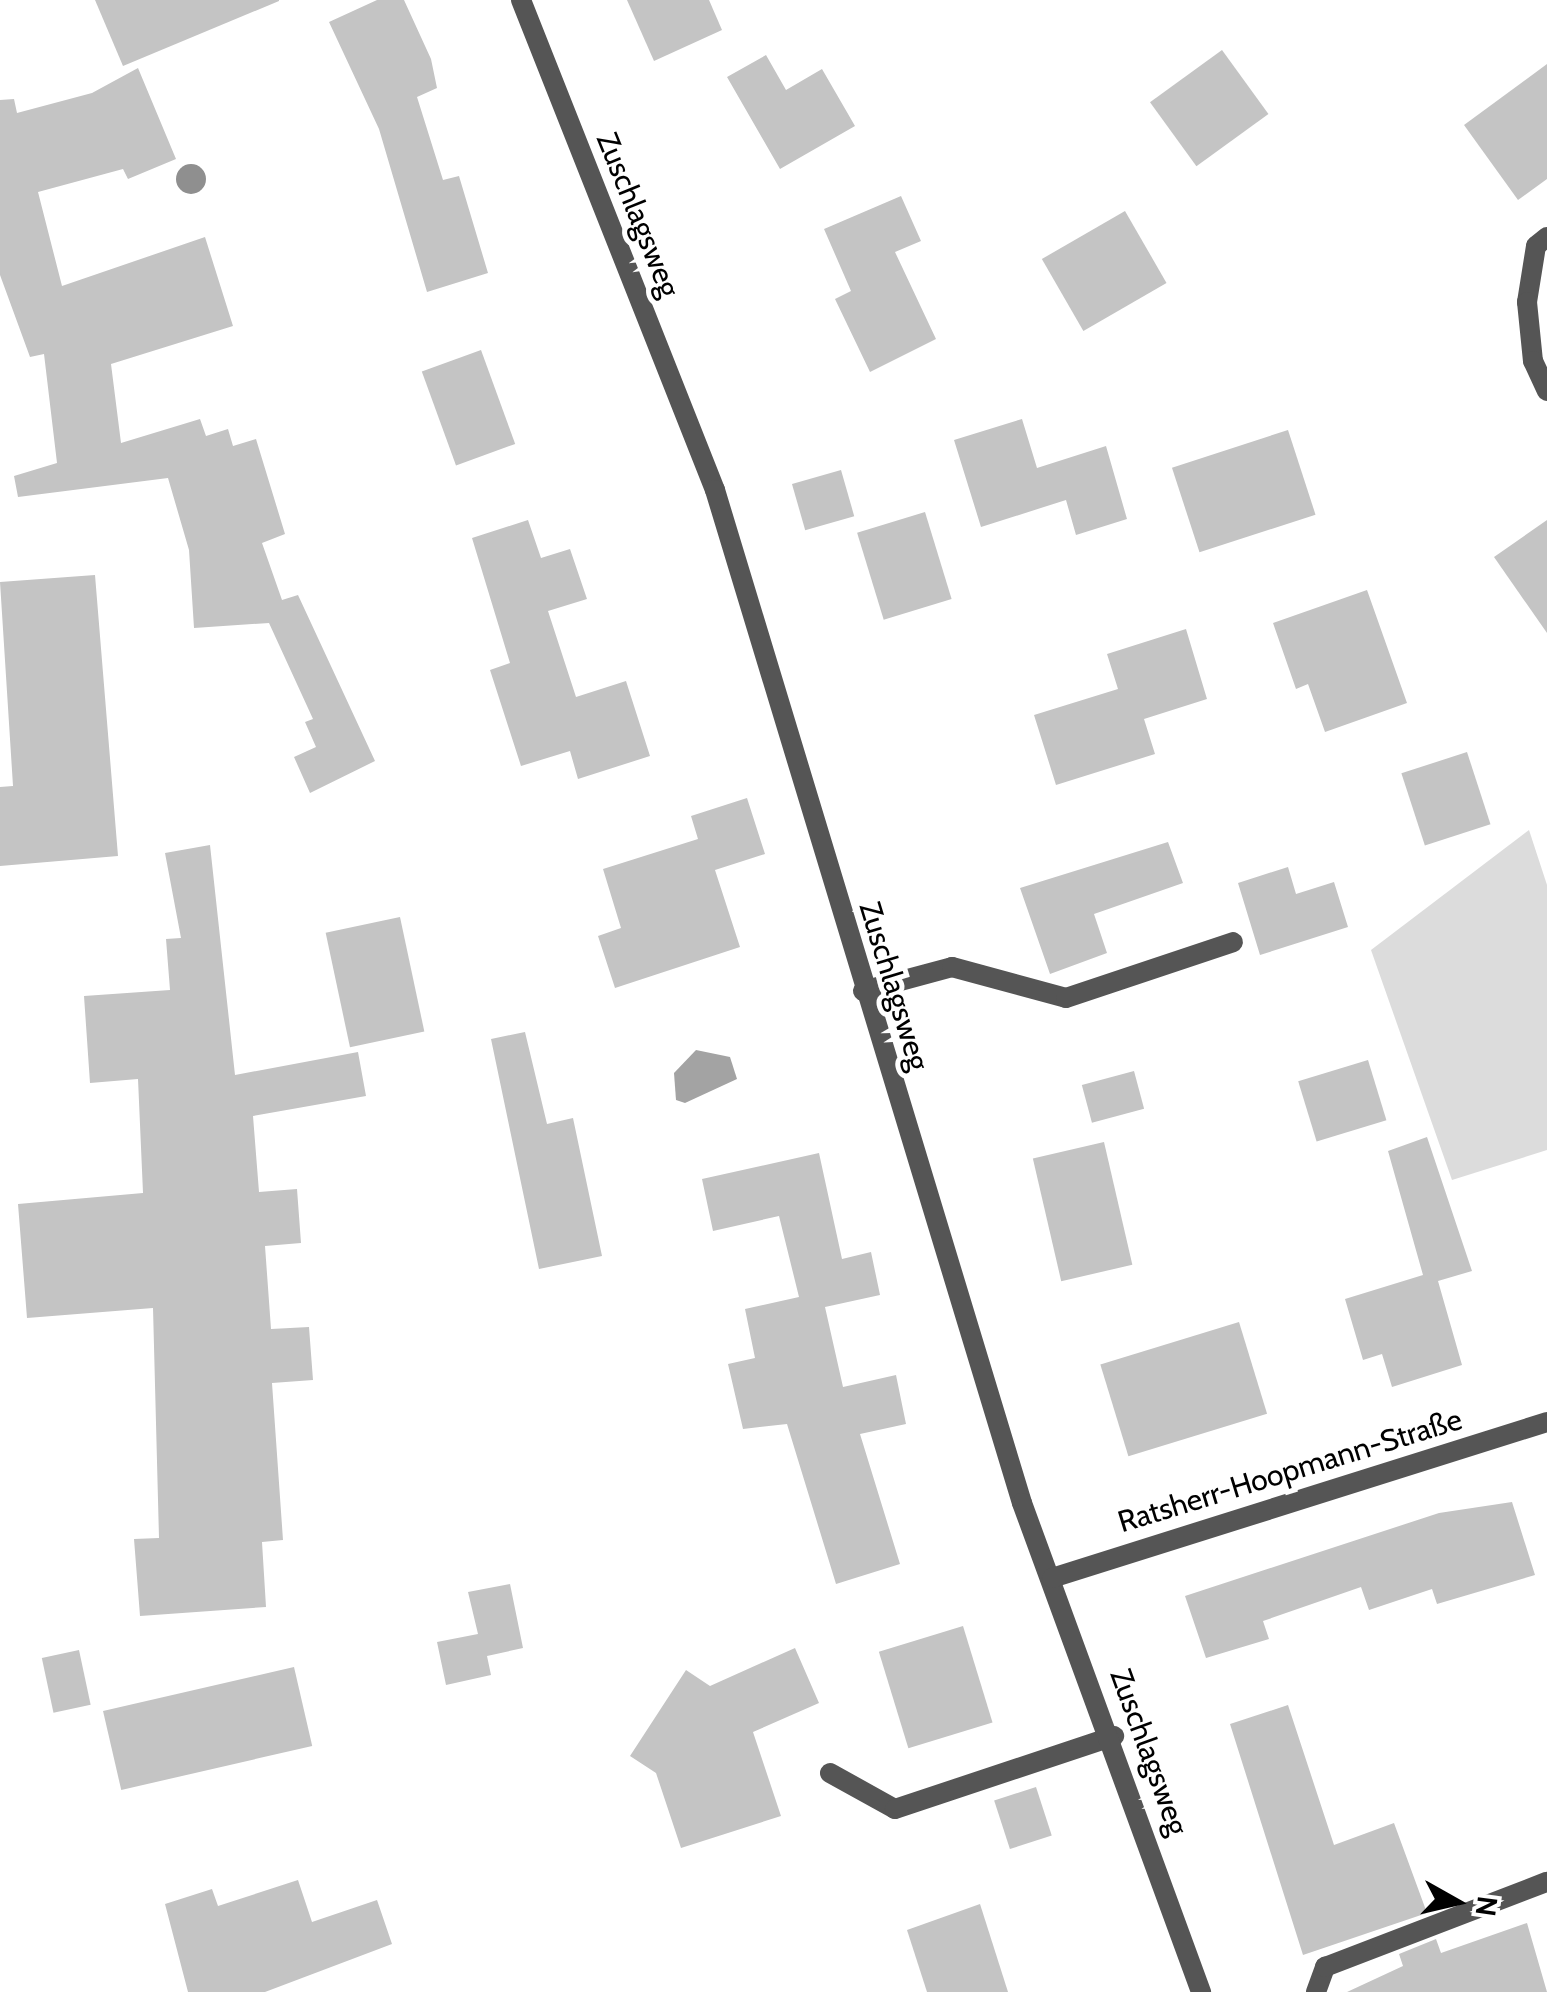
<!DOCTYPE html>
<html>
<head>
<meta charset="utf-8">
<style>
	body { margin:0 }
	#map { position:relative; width:1547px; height:1992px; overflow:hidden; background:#fff; font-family:Cabin,sans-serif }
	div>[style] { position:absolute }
	.green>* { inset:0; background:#dcdcdc }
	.water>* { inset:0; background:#a3a3a3 }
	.building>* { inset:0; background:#c4c4c4; transform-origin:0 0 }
	.lane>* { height:20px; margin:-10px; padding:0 10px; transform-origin:10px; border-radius:10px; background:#555 }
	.street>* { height:20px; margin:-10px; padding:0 10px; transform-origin:10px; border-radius:10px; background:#555 }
	.trees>* { width:30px; height:30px; margin:-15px; border-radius:50%; background:#8f8f8f }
	span { translate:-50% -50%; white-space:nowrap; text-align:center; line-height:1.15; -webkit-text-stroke:10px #fff; paint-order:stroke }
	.street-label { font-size:30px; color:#000 }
	.north { position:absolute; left:1407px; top:1852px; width:100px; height:100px; -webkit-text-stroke:8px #fff; paint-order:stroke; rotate:98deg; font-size:28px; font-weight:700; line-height:40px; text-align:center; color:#000 }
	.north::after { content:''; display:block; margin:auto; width:35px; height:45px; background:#000; clip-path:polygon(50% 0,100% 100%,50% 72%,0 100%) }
</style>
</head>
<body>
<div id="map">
	<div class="green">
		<div style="clip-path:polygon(1529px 830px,1547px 885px,1547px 1150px,1452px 1180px,1371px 950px)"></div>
	</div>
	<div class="water">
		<div style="clip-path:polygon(696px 1050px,730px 1057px,737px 1079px,685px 1103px,676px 1100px,674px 1073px)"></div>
	</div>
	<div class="building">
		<div style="clip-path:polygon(95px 0,279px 0,279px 1px,123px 66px)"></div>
		<div style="clip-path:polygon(377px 0,404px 0,431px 59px,437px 88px,417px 97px,443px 180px,459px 176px,488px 273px,427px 292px,379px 129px,329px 22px)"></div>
		<div style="clip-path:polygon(627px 0,709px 0,722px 30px,654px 61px)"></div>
		<div style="left:1222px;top:50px;width:79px;height:89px;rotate:54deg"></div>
		<div style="clip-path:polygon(766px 55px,786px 90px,822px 69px,855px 126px,780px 169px,727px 77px)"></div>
		<div style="clip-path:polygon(1547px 64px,1547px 179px,1518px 200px,1464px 125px)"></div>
		<div style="clip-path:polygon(138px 68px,176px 159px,128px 179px,123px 169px,38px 192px,62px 286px,205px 237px,233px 326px,111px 364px,121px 443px,200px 419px,206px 436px,228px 429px,233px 446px,256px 439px,285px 534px,262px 543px,282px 600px,298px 595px,375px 761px,310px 793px,294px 757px,316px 747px,305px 722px,313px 719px,269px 623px,194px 628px,189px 550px,168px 478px,18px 497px,14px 476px,57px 463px,44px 354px,30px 357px,0 275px,0 100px,14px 99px,17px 113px,92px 93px)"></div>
		<div style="clip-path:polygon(901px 196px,921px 241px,895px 252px,936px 339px,870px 372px,835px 299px,851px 291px,824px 229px)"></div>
		<div style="left:1125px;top:211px;width:83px;height:96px;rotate:60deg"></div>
		<div style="left:481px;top:350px;width:100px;height:63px;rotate:70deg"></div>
		<div style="clip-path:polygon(1022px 419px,1037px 468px,1106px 446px,1127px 519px,1076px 535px,1066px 500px,981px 527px,954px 440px)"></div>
		<div style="left:1288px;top:430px;width:89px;height:122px;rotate:72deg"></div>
		<div style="left:841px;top:470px;width:48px;height:51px;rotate:74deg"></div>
		<div style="left:925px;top:512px;width:91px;height:71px;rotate:73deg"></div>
		<div style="clip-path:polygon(528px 520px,541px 558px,570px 549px,587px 599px,548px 611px,576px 697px,626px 681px,650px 756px,578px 779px,570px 751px,521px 766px,490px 670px,510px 663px,472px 538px)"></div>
		<div style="clip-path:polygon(1547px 520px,1547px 633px,1494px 557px)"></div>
		<div style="clip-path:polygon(95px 575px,118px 856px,0 866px,0 787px,13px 786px,0 582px)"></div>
		<div style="clip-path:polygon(1367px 590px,1407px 703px,1325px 732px,1308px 684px,1296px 689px,1273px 623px)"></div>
		<div style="clip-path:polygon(1186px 629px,1207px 699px,1144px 719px,1155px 754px,1056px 785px,1034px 715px,1118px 689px,1107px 654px)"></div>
		<div style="left:1467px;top:752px;width:76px;height:69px;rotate:72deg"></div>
		<div style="clip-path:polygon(747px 798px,765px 854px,715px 870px,740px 947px,615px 988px,598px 936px,621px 928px,603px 869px,698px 839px,691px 816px)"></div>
		<div style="clip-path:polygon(1168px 842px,1183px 883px,1094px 914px,1107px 953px,1050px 974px,1020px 888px)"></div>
		<div style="clip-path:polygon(210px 845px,235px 1075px,358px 1052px,366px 1096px,253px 1116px,259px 1192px,297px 1189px,301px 1243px,265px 1246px,271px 1329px,309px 1327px,313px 1380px,272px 1383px,283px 1540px,262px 1542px,266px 1607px,140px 1616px,134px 1539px,159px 1538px,153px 1308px,27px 1318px,18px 1204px,143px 1193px,138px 1079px,90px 1083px,84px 996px,170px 990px,166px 939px,181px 938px,165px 853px)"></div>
		<div style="clip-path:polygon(1288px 867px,1296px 894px,1334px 882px,1348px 927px,1260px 955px,1238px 883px)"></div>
		<div style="left:400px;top:917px;width:117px;height:76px;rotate:78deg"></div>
		<div style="clip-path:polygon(525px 1032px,547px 1124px,573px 1118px,602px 1256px,539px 1269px,491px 1039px)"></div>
		<div style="left:1368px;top:1060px;width:63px;height:73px;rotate:73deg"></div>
		<div style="left:1134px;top:1071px;width:39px;height:54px;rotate:75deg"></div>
		<div style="clip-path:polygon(1427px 1137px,1472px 1271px,1438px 1281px,1462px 1365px,1392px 1387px,1382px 1354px,1363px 1360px,1345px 1299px,1423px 1275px,1388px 1151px)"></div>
		<div style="left:1104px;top:1142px;width:126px;height:73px;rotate:77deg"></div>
		<div style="clip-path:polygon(819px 1153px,842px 1259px,871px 1252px,880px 1295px,825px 1307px,843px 1387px,896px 1375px,906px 1424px,860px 1434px,900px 1564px,836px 1584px,787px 1424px,743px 1429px,728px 1364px,755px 1358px,745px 1309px,799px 1297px,779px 1216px,713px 1231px,702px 1179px)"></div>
		<div style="left:1239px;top:1322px;width:96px;height:145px;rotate:73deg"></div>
		<div style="clip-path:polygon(1512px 1502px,1535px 1575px,1437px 1604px,1432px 1589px,1369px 1610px,1361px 1587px,1263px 1621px,1269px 1639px,1206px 1658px,1185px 1596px,1439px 1513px)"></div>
		<div style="clip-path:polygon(510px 1584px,523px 1648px,487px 1656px,491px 1675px,446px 1685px,437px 1642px,478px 1634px,468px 1592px)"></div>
		<div style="left:963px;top:1626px;width:101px;height:88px;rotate:73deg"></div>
		<div style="clip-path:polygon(795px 1648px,819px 1703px,753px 1732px,781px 1816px,681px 1848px,656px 1773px,630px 1756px,686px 1670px,710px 1686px)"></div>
		<div style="left:79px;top:1650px;width:56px;height:38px;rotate:78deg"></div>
		<div style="left:294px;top:1667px;width:81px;height:196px;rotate:77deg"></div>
		<div style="clip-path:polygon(1288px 1705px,1334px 1845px,1394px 1823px,1427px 1913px,1303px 1955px,1230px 1724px)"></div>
		<div style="left:1036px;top:1787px;width:51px;height:44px;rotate:72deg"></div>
		<div style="clip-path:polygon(298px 1880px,312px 1922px,377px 1900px,392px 1944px,265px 1992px,188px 1992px,165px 1904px,212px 1889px,218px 1906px)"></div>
		<div style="clip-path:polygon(980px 1904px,1008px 1992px,927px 1992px,907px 1930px)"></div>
		<div style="clip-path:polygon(1527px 1923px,1547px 1992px,1347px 1992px,1403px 1966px,1399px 1954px,1436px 1939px,1441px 1953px)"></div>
	</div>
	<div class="lane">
		<div style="left:1547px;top:237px;width:14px;rotate:141deg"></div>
		<div style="left:1536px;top:246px;width:57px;rotate:99.1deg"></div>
		<div style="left:1527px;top:302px;width:59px;rotate:84.2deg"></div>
		<div style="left:1533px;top:361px;width:33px;rotate:65deg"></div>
		<div style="left:863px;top:991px;width:92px;rotate:-15.1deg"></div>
		<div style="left:952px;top:967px;width:118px;rotate:15.2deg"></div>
		<div style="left:1066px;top:998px;width:176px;rotate:-18.5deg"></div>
		<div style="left:830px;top:1773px;width:74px;rotate:29deg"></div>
		<div style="left:895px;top:1809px;width:231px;rotate:-18.4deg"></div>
		<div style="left:1316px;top:1992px;width:27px;rotate:-70deg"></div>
		<div style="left:1325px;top:1967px;width:238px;rotate:-21deg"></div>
	</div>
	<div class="street">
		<div style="left:521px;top:0;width:527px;rotate:68.4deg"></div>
		<div style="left:715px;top:490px;width:1058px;rotate:73.14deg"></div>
		<div style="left:1022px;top:1503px;width:521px;rotate:69.89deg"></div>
		<div style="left:1052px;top:1578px;width:519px;rotate:-17.49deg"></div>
	</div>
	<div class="trees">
		<div style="left:191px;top:179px"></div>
	</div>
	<div class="street-label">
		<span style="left:638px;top:215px;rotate:68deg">Zuschlagsweg</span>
		<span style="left:894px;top:986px;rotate:73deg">Zuschlagsweg</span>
		<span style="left:1290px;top:1471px;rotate:-17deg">Ratsherr-Hoopmann-Straße</span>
		<span style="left:1149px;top:1752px;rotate:70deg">Zuschlagsweg</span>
	</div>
	<div class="north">N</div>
</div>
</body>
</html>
